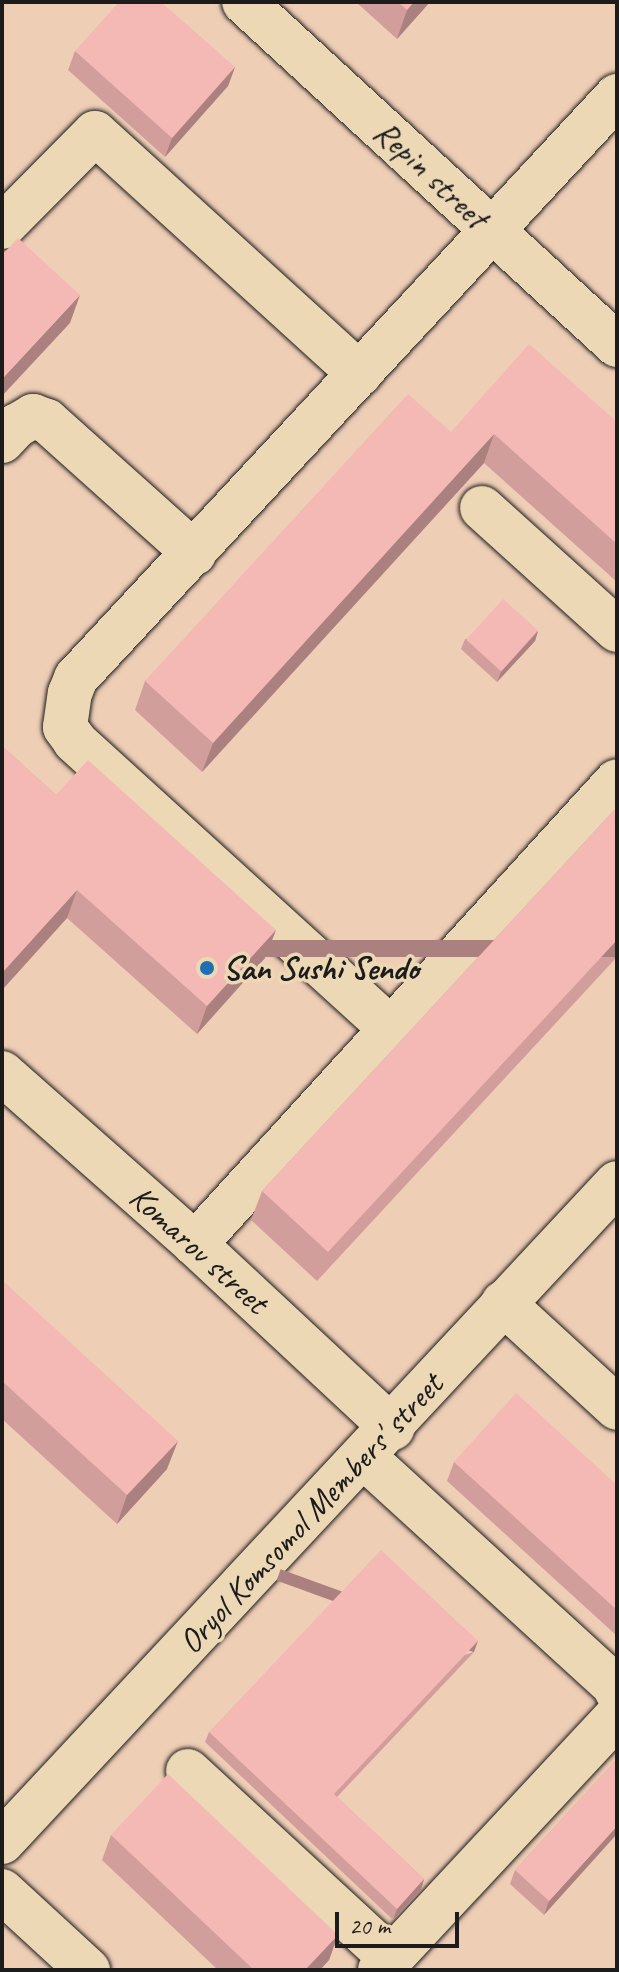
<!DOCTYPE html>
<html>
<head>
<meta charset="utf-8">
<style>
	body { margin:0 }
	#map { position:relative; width:619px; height:1972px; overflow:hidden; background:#efceb6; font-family:Caveat,sans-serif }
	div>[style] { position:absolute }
	.roads { filter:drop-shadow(0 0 2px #1c1c1c) drop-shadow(0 0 2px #1c1c1c) }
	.minor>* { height:44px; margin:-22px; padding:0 22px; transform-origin:22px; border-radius:22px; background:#edd8b6 }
	.wall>* { inset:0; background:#d29e9c }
	.shaded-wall>* { inset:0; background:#ab817f; transform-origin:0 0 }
	.building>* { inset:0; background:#f4b8b5; transform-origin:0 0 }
	.dots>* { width:22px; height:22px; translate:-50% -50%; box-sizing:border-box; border:4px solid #edd8b6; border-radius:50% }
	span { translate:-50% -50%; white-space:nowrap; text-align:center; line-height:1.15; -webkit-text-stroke:7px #edd8b6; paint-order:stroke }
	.street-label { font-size:34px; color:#1c1c1c }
	.poi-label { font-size:34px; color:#1c1c1c; font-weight:700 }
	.left { translate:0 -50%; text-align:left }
	.frame { position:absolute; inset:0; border:4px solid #1c1c1c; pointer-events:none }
	.scale { position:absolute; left:335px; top:1912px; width:124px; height:36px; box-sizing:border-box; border:4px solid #1c1c1c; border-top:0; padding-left:10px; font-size:24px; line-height:28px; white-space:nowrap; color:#1c1c1c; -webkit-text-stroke:6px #edd8b6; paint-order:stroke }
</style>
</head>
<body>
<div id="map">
	<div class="roads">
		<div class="minor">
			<div style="left:244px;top:2px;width:507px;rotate:42.6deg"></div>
			<div style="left:2px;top:227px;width:132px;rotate:-45.3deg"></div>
			<div style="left:95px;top:133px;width:358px;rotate:42.3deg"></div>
			<div style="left:2px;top:441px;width:21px;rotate:-47deg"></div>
			<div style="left:16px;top:426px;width:20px;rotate:-30deg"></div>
			<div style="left:33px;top:416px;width:15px;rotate:20deg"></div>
			<div style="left:47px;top:421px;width:198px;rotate:41.9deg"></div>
			<div style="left:482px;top:508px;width:182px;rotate:42.1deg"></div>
			<div style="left:391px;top:1029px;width:428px;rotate:-137.7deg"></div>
			<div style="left:75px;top:741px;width:17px;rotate:-126deg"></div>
			<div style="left:65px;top:727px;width:34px;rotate:-82deg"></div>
			<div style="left:70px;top:693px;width:16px;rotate:-68deg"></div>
			<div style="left:76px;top:678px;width:795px;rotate:-47.09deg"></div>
			<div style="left:2px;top:1073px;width:258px;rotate:41.5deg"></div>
			<div style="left:195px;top:1244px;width:270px;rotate:43deg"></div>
			<div style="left:195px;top:1244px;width:626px;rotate:-47.65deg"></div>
			<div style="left:503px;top:1303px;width:155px;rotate:42.6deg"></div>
			<div style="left:364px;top:1457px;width:340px;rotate:42.4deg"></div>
			<div style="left:615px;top:1686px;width:6px;rotate:72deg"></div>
			<div style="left:188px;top:1771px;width:276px;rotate:42.7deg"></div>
			<div style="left:2px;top:1842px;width:901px;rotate:-46.98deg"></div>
			<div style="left:2px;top:1891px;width:117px;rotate:42.6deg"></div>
			<div style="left:380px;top:1970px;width:347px;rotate:-47deg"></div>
		</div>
	</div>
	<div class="wall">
		<div style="clip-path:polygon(356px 2px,430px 2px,397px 39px)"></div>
		<div style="clip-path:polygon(75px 51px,235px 67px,228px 86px,165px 157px,68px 70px)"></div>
		<div style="clip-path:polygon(617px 422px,617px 582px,484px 463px,202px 772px,135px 710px,145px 681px,451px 432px)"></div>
		<div style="clip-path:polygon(538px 631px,535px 641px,497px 682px,461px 649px,465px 639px)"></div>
		<div style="clip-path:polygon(2px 746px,56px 795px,276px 930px,265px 958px,197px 1034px,67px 918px,2px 990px)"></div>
		<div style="clip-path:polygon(617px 807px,617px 957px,317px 1281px,251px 1220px,262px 1191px)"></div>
		<div style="clip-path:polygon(2px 1280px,167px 1469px,117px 1524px,2px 1419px)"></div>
		<div style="clip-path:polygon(454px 1462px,617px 1485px,617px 1636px,447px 1481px)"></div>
		<div style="clip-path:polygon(474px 1652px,337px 1797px,424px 1879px,421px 1890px,393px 1920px,205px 1742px,209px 1732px)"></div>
		<div style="clip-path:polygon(617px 1759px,544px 1915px,510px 1884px,515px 1870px)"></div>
		<div style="clip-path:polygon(111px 1835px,338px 1935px,329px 1960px,320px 1970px,218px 1970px,102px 1860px)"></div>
	</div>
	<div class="shaded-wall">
		<div style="clip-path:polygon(414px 2px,430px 2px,397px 39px,407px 10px)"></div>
		<div style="clip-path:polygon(235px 67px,228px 86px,165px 157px,172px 138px)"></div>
		<div style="clip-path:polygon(80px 295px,70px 323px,2px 396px,2px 379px)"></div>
		<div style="clip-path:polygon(494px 434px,484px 463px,202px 772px,213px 743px)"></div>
		<div style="clip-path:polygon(538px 631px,535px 641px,497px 682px,501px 672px)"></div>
		<div style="clip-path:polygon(77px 890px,67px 918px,2px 990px,2px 973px)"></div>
		<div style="clip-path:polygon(276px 930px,265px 958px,197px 1034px,207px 1006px)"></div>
		<div style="left:617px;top:940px;width:17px;height:425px;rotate:90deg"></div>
		<div style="clip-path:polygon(178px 1441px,167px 1469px,117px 1524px,127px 1495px)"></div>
		<div style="left:478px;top:1641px;width:12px;height:210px;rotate:110deg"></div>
		<div style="clip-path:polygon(617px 1826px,617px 1834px,544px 1915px,549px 1901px)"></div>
		<div style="clip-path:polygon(424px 1879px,421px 1890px,393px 1920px,397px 1909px)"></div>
		<div style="clip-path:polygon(338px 1935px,329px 1960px,320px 1970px,305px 1970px)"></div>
	</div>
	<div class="building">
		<div style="clip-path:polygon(119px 2px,161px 2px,235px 67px,172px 138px,75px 51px)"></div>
		<div style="clip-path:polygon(398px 2px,414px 2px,407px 10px)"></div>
		<div style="clip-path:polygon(18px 238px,80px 295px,2px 379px,2px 255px)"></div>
		<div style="clip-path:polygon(529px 344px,617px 422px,617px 544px,494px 434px,213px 743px,145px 681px,408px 394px,451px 432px)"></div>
		<div style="left:503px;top:599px;width:47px;height:55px;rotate:42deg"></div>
		<div style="clip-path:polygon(2px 746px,56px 795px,88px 760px,276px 930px,207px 1006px,77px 890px,2px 973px)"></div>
		<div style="clip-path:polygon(617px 807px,617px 940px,328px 1252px,262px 1191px)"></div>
		<div style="clip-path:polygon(2px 1280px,178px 1441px,127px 1495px,2px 1381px)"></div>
		<div style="clip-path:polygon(516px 1393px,617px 1485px,617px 1610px,454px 1462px)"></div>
		<div style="clip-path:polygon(381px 1550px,478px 1641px,334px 1794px,424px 1879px,397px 1909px,209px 1732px)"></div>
		<div style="clip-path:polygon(617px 1759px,617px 1826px,549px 1901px,515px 1870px)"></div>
		<div style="clip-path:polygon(168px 1774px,338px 1935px,305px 1970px,254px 1970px,111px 1835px)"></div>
	</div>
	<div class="dots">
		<div style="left:207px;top:968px;background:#1f6fb2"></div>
	</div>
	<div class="street-label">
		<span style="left:431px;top:174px;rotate:43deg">Repin street</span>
		<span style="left:199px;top:1249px;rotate:42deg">Komarov street</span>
		<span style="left:310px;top:1513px;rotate:-47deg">Oryol Komsomol Members' street</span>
	</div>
	<div class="poi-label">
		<span class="left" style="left:223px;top:968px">San Sushi Sendo</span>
	</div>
	<div class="frame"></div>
	<div class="scale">20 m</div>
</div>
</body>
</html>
